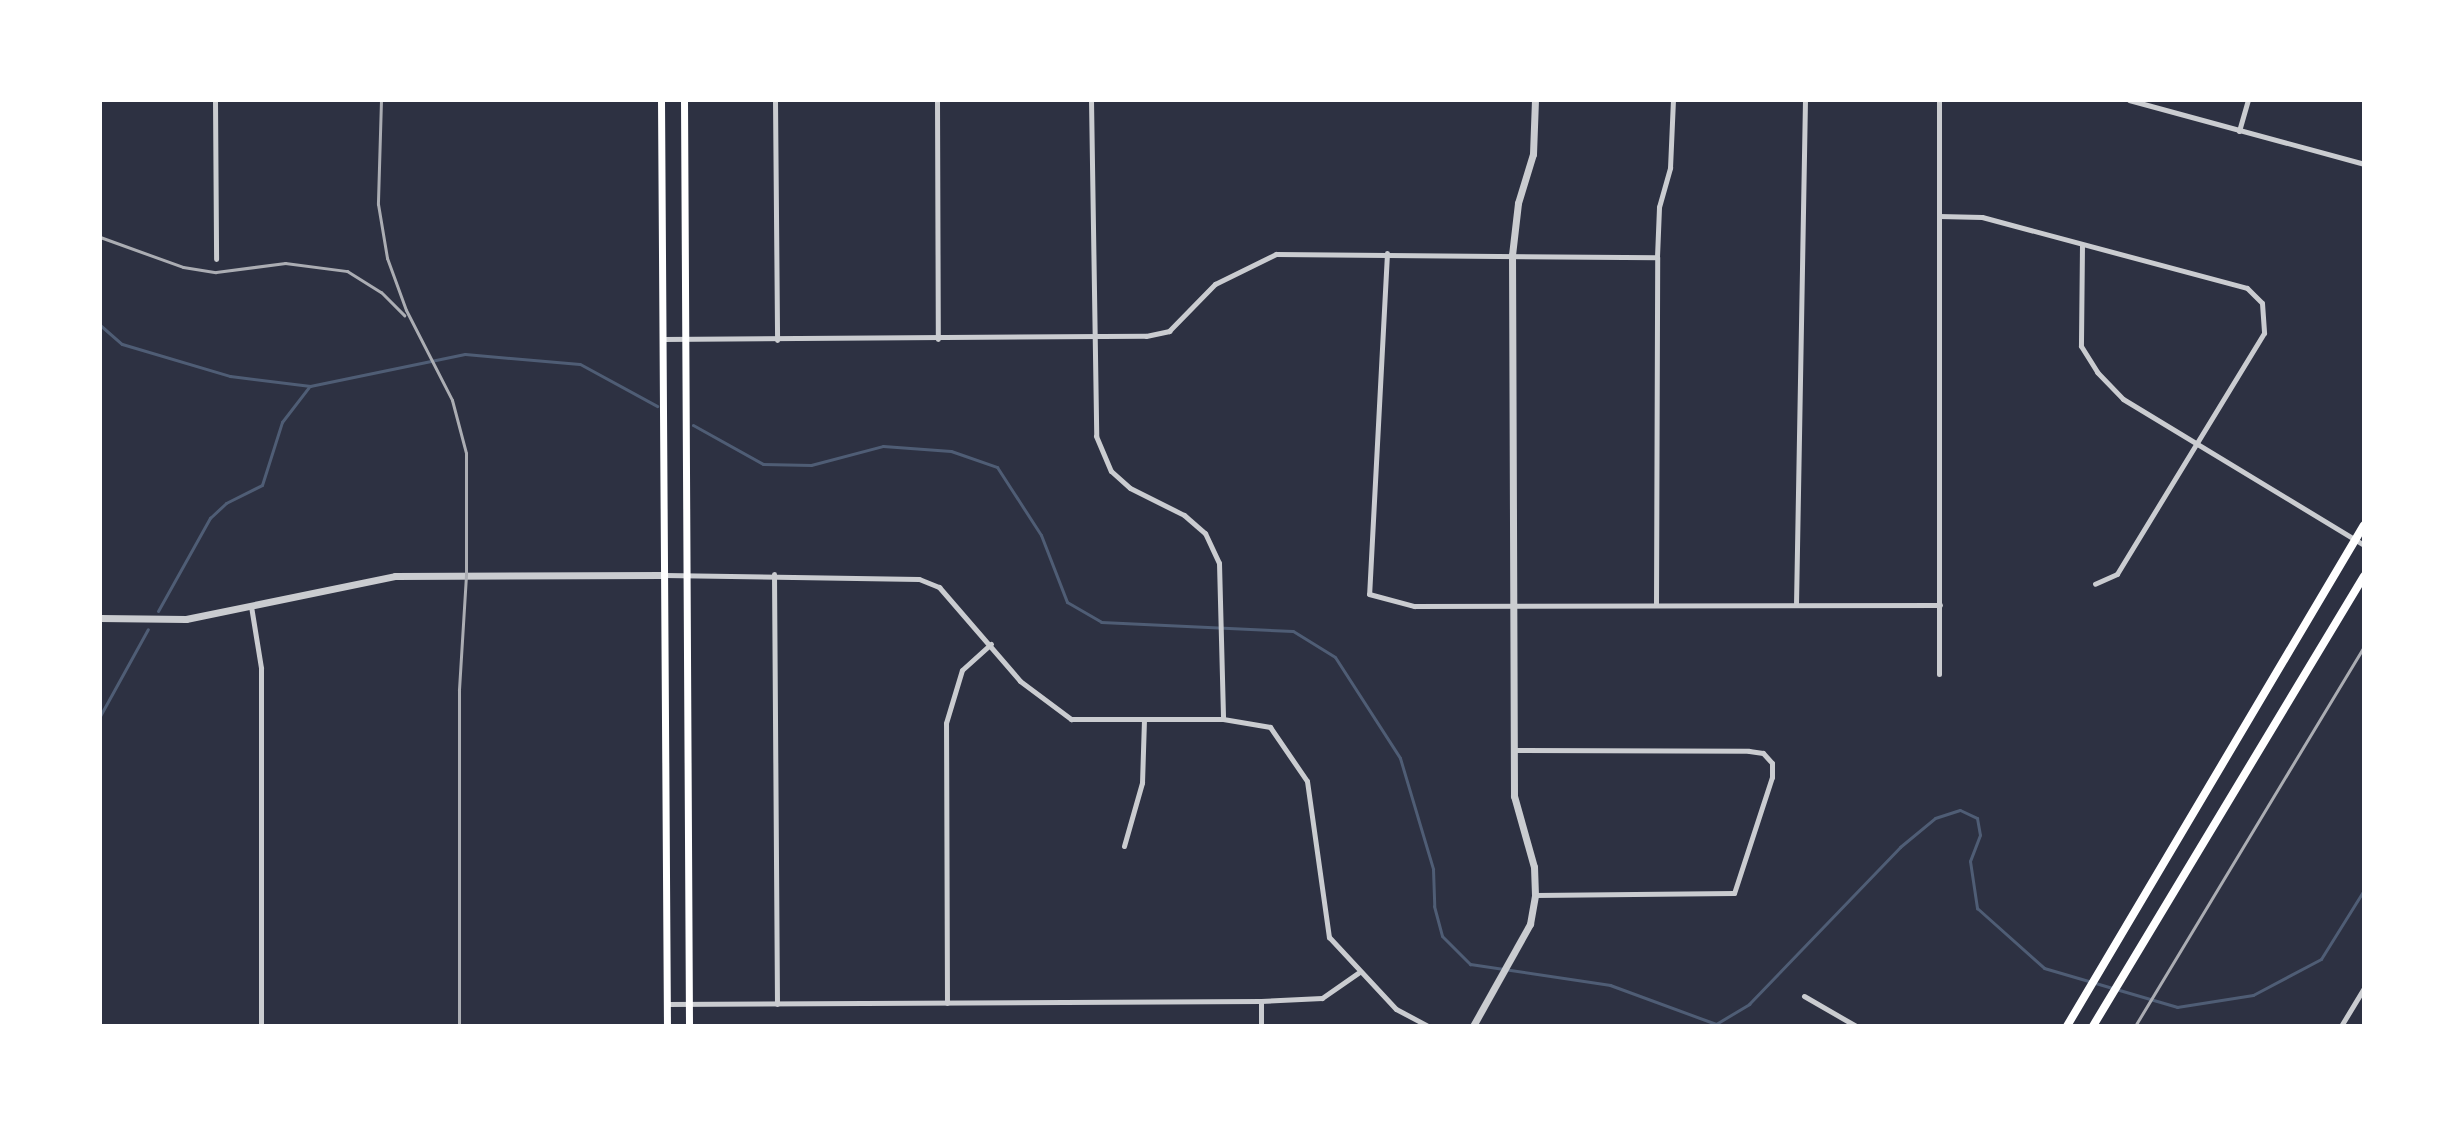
<!DOCTYPE html>
<html>
<head>
<meta charset="utf-8">
<style>
	body { margin:0 }
	#map { position:relative; width:2464px; height:1126px; overflow:hidden; background:#2d3142; font-family:"DM Sans",sans-serif }
	div>[style] { position:absolute }
	.stream>* { height:3px; margin:-1.5px; padding:0 1.5px; transform-origin:1.5px; border-radius:1.5px; background:#4f5d75 }
	.minor>* { height:5px; margin:-2.5px; padding:0 2.5px; transform-origin:2.5px; border-radius:2.5px; background:#caccd0 }
	.tertiary>* { height:7px; margin:-3.5px; padding:0 3.5px; transform-origin:3.5px; border-radius:3.5px; background:#caccd0 }
	.secondary>* { height:7px; margin:-3.5px; padding:0 3.5px; transform-origin:3.5px; border-radius:3.5px; background:#fff }
	.primary>* { height:8px; margin:-4px; padding:0 4px; transform-origin:4px; border-radius:4px; background:#fff }
	.rail>* { height:3px; margin:-1.5px; padding:0 1.5px; transform-origin:1.5px; border-radius:1.5px; background:#abadb3 }
	span { translate:-50% -50%; white-space:nowrap; text-align:center; line-height:1.15; -webkit-text-stroke:6px #fff; paint-order:stroke }
	.frame { position:absolute; inset:0; border:102px solid #fff; pointer-events:none }
</style>
</head>
<body>
<div id="map">
	<div class="stream">
		<div style="left:100px;top:325px;width:29px;rotate:41deg"></div>
		<div style="left:122px;top:344px;width:113px;rotate:16.5deg"></div>
		<div style="left:230px;top:376px;width:81px;rotate:7.1deg"></div>
		<div style="left:310px;top:386px;width:158px;rotate:-11.7deg"></div>
		<div style="left:465px;top:354px;width:115px;rotate:5deg"></div>
		<div style="left:580px;top:364px;width:88px;rotate:28.6deg"></div>
		<div style="left:693px;top:425px;width:80px;rotate:29.1deg"></div>
		<div style="left:763px;top:464px;width:48px;rotate:1.2deg"></div>
		<div style="left:811px;top:465px;width:74px;rotate:-14.8deg"></div>
		<div style="left:883px;top:446px;width:68px;rotate:4.2deg"></div>
		<div style="left:951px;top:451px;width:49px;rotate:19.2deg"></div>
		<div style="left:997px;top:467px;width:81px;rotate:57.1deg"></div>
		<div style="left:1041px;top:535px;width:72px;rotate:68.8deg"></div>
		<div style="left:1067px;top:602px;width:39px;rotate:30deg"></div>
		<div style="left:1101px;top:622px;width:192px;rotate:2.7deg"></div>
		<div style="left:1293px;top:631px;width:49px;rotate:31.8deg"></div>
		<div style="left:1335px;top:657px;width:120px;rotate:57.2deg"></div>
		<div style="left:1400px;top:758px;width:116px;rotate:73.4deg"></div>
		<div style="left:1433px;top:869px;width:37px;rotate:88deg"></div>
		<div style="left:1434px;top:906px;width:31px;rotate:75deg"></div>
		<div style="left:1442px;top:936px;width:40px;rotate:45deg"></div>
		<div style="left:1470px;top:964px;width:142px;rotate:8.5deg"></div>
		<div style="left:1610px;top:985px;width:113px;rotate:20.2deg"></div>
		<div style="left:1716px;top:1024px;width:39px;rotate:-31deg"></div>
		<div style="left:1749px;top:1004px;width:218px;rotate:-46.1deg"></div>
		<div style="left:1900px;top:847px;width:45px;rotate:-39.6deg"></div>
		<div style="left:1935px;top:818px;width:26px;rotate:-18deg"></div>
		<div style="left:1960px;top:810px;width:19px;rotate:25deg"></div>
		<div style="left:1977px;top:818px;width:17px;rotate:80deg"></div>
		<div style="left:1980px;top:835px;width:28px;rotate:111deg"></div>
		<div style="left:1970px;top:861px;width:48px;rotate:81.5deg"></div>
		<div style="left:1977px;top:908px;width:90px;rotate:41.8deg"></div>
		<div style="left:2044px;top:968px;width:139px;rotate:16.3deg"></div>
		<div style="left:2177px;top:1007px;width:77px;rotate:-9deg"></div>
		<div style="left:2253px;top:995px;width:77px;rotate:-27.9deg"></div>
		<div style="left:2321px;top:959px;width:81px;rotate:-58.1deg"></div>
		<div style="left:158px;top:611px;width:107px;rotate:-60.8deg"></div>
		<div style="left:210px;top:518px;width:22px;rotate:-43deg"></div>
		<div style="left:226px;top:503px;width:40px;rotate:-26.6deg"></div>
		<div style="left:262px;top:485px;width:66px;rotate:-72.4deg"></div>
		<div style="left:282px;top:422px;width:44px;rotate:-52.4deg"></div>
		<div style="left:100px;top:716px;width:99px;rotate:-61.1deg"></div>
	</div>
	<div class="minor">
		<div style="left:215px;top:100px;width:159px;rotate:89.6deg"></div>
		<div style="left:775px;top:100px;width:240px;rotate:89.5deg"></div>
		<div style="left:937px;top:100px;width:239px;rotate:89.8deg"></div>
		<div style="left:1091px;top:100px;width:336px;rotate:89.1deg"></div>
		<div style="left:1096px;top:436px;width:38px;rotate:67deg"></div>
		<div style="left:1111px;top:471px;width:25px;rotate:42deg"></div>
		<div style="left:1130px;top:488px;width:60px;rotate:26.6deg"></div>
		<div style="left:1184px;top:515px;width:28px;rotate:41deg"></div>
		<div style="left:1205px;top:533px;width:33px;rotate:65deg"></div>
		<div style="left:1219px;top:563px;width:156px;rotate:88.5deg"></div>
		<div style="left:1939px;top:100px;width:574px;rotate:90deg"></div>
		<div style="left:2129px;top:100px;width:244px;rotate:15.2deg"></div>
		<div style="left:2239px;top:131px;width:32px;rotate:-74deg"></div>
		<div style="left:1939px;top:216px;width:43px;rotate:1.3deg"></div>
		<div style="left:1982px;top:217px;width:274px;rotate:15deg"></div>
		<div style="left:2247px;top:288px;width:21px;rotate:45deg"></div>
		<div style="left:2262px;top:303px;width:30px;rotate:86deg"></div>
		<div style="left:2264px;top:333px;width:282px;rotate:121.4deg"></div>
		<div style="left:2117px;top:574px;width:24px;rotate:156deg"></div>
		<div style="left:2082px;top:245px;width:101px;rotate:90.6deg"></div>
		<div style="left:2081px;top:346px;width:31px;rotate:58deg"></div>
		<div style="left:2097px;top:372px;width:37px;rotate:46deg"></div>
		<div style="left:2123px;top:399px;width:282px;rotate:31.2deg"></div>
		<div style="left:1387px;top:253px;width:341px;rotate:93deg"></div>
		<div style="left:1369px;top:594px;width:47px;rotate:14.9deg"></div>
		<div style="left:1414px;top:606px;width:526px;rotate:-0.11deg"></div>
		<div style="left:663px;top:339px;width:483px;rotate:-0.4deg"></div>
		<div style="left:1146px;top:336px;width:24px;rotate:-12deg"></div>
		<div style="left:1169px;top:331px;width:66px;rotate:-45.6deg"></div>
		<div style="left:1215px;top:284px;width:68px;rotate:-26.2deg"></div>
		<div style="left:1276px;top:254px;width:381px;rotate:0.5deg"></div>
		<div style="left:774px;top:574px;width:430px;rotate:89.6deg"></div>
		<div style="left:664px;top:575px;width:255px;rotate:0.9deg"></div>
		<div style="left:919px;top:579px;width:22px;rotate:22deg"></div>
		<div style="left:939px;top:587px;width:124px;rotate:49.2deg"></div>
		<div style="left:1020px;top:681px;width:64px;rotate:36.7deg"></div>
		<div style="left:1071px;top:719px;width:152px"></div>
		<div style="left:1223px;top:719px;width:48px;rotate:9.7deg"></div>
		<div style="left:1270px;top:727px;width:65px;rotate:55.6deg"></div>
		<div style="left:1307px;top:781px;width:158px;rotate:82deg"></div>
		<div style="left:1329px;top:937px;width:98px;rotate:47.1deg"></div>
		<div style="left:1396px;top:1009px;width:36px;rotate:28deg"></div>
		<div style="left:1656px;top:605px;width:348px;rotate:-89.8deg"></div>
		<div style="left:1657px;top:257px;width:50px;rotate:-87.7deg"></div>
		<div style="left:1659px;top:207px;width:41px;rotate:-74.2deg"></div>
		<div style="left:1670px;top:168px;width:68px;rotate:-87.5deg"></div>
		<div style="left:1796px;top:605px;width:505px;rotate:-88.98deg"></div>
		<div style="left:251px;top:606px;width:63px;rotate:80.8deg"></div>
		<div style="left:261px;top:668px;width:358px;rotate:90deg"></div>
		<div style="left:1514px;top:750px;width:235px;rotate:0.2deg"></div>
		<div style="left:1749px;top:751px;width:14px;rotate:8deg"></div>
		<div style="left:1763px;top:753px;width:13px;rotate:48deg"></div>
		<div style="left:1772px;top:763px;width:14px;rotate:90deg"></div>
		<div style="left:1772px;top:777px;width:122px;rotate:108.1deg"></div>
		<div style="left:1734px;top:893px;width:199px;rotate:179.4deg"></div>
		<div style="left:1124px;top:846px;width:66px;rotate:-74.1deg"></div>
		<div style="left:1142px;top:783px;width:63px;rotate:-88.2deg"></div>
		<div style="left:1804px;top:996px;width:60px;rotate:30deg"></div>
		<div style="left:947px;top:1003px;width:280px;rotate:-90.2deg"></div>
		<div style="left:946px;top:723px;width:55px;rotate:-73.2deg"></div>
		<div style="left:962px;top:670px;width:39px;rotate:-42deg"></div>
		<div style="left:667px;top:1004px;width:594px;rotate:-0.29deg"></div>
		<div style="left:1261px;top:1001px;width:61px;rotate:-2.8deg"></div>
		<div style="left:1322px;top:998px;width:44px;rotate:-34.8deg"></div>
		<div style="left:1261px;top:1026px;width:25px;rotate:-90deg"></div>
		<div style="left:2341px;top:1026px;width:44px;rotate:-58.8deg"></div>
	</div>
	<div class="tertiary">
		<div style="left:100px;top:618px;width:86px;rotate:0.7deg"></div>
		<div style="left:186px;top:619px;width:213px;rotate:-11.6deg"></div>
		<div style="left:395px;top:576px;width:267px;rotate:-0.2deg"></div>
		<div style="left:1473px;top:1026px;width:117px;rotate:-60.8deg"></div>
		<div style="left:1530px;top:924px;width:29px;rotate:-80deg"></div>
		<div style="left:1535px;top:895px;width:28px;rotate:-92deg"></div>
		<div style="left:1534px;top:867px;width:74px;rotate:-105.7deg"></div>
		<div style="left:1514px;top:796px;width:541px;rotate:-90.21deg"></div>
		<div style="left:1512px;top:255px;width:52px;rotate:-83.4deg"></div>
		<div style="left:1518px;top:203px;width:51px;rotate:-73deg"></div>
		<div style="left:1533px;top:154px;width:54px;rotate:-87.9deg"></div>
	</div>
	<div class="secondary">
		<div style="left:661px;top:100px;width:926px;rotate:89.63deg"></div>
		<div style="left:684px;top:100px;width:926px;rotate:89.69deg"></div>
	</div>
	<div class="primary">
		<div style="left:2067px;top:1026px;width:582px;rotate:-59.34deg"></div>
		<div style="left:2093px;top:1026px;width:525px;rotate:-58.94deg"></div>
	</div>
	<div class="rail">
		<div style="left:381px;top:100px;width:104px;rotate:91.7deg"></div>
		<div style="left:378px;top:204px;width:55px;rotate:80.5deg"></div>
		<div style="left:387px;top:258px;width:55px;rotate:69.9deg"></div>
		<div style="left:406px;top:310px;width:101px;rotate:62.9deg"></div>
		<div style="left:452px;top:400px;width:55px;rotate:75.2deg"></div>
		<div style="left:466px;top:453px;width:122px;rotate:90deg"></div>
		<div style="left:466px;top:575px;width:115px;rotate:93.5deg"></div>
		<div style="left:459px;top:690px;width:336px;rotate:90deg"></div>
		<div style="left:100px;top:237px;width:88px;rotate:19.9deg"></div>
		<div style="left:183px;top:267px;width:33px;rotate:9deg"></div>
		<div style="left:216px;top:272px;width:70px;rotate:-7.4deg"></div>
		<div style="left:285px;top:263px;width:63px;rotate:7.4deg"></div>
		<div style="left:347px;top:271px;width:40px;rotate:32deg"></div>
		<div style="left:381px;top:292px;width:33px;rotate:45deg"></div>
		<div style="left:2135px;top:1026px;width:443px;rotate:-58.9deg"></div>
	</div>
	<div class="frame"></div>
</div>
</body>
</html>
